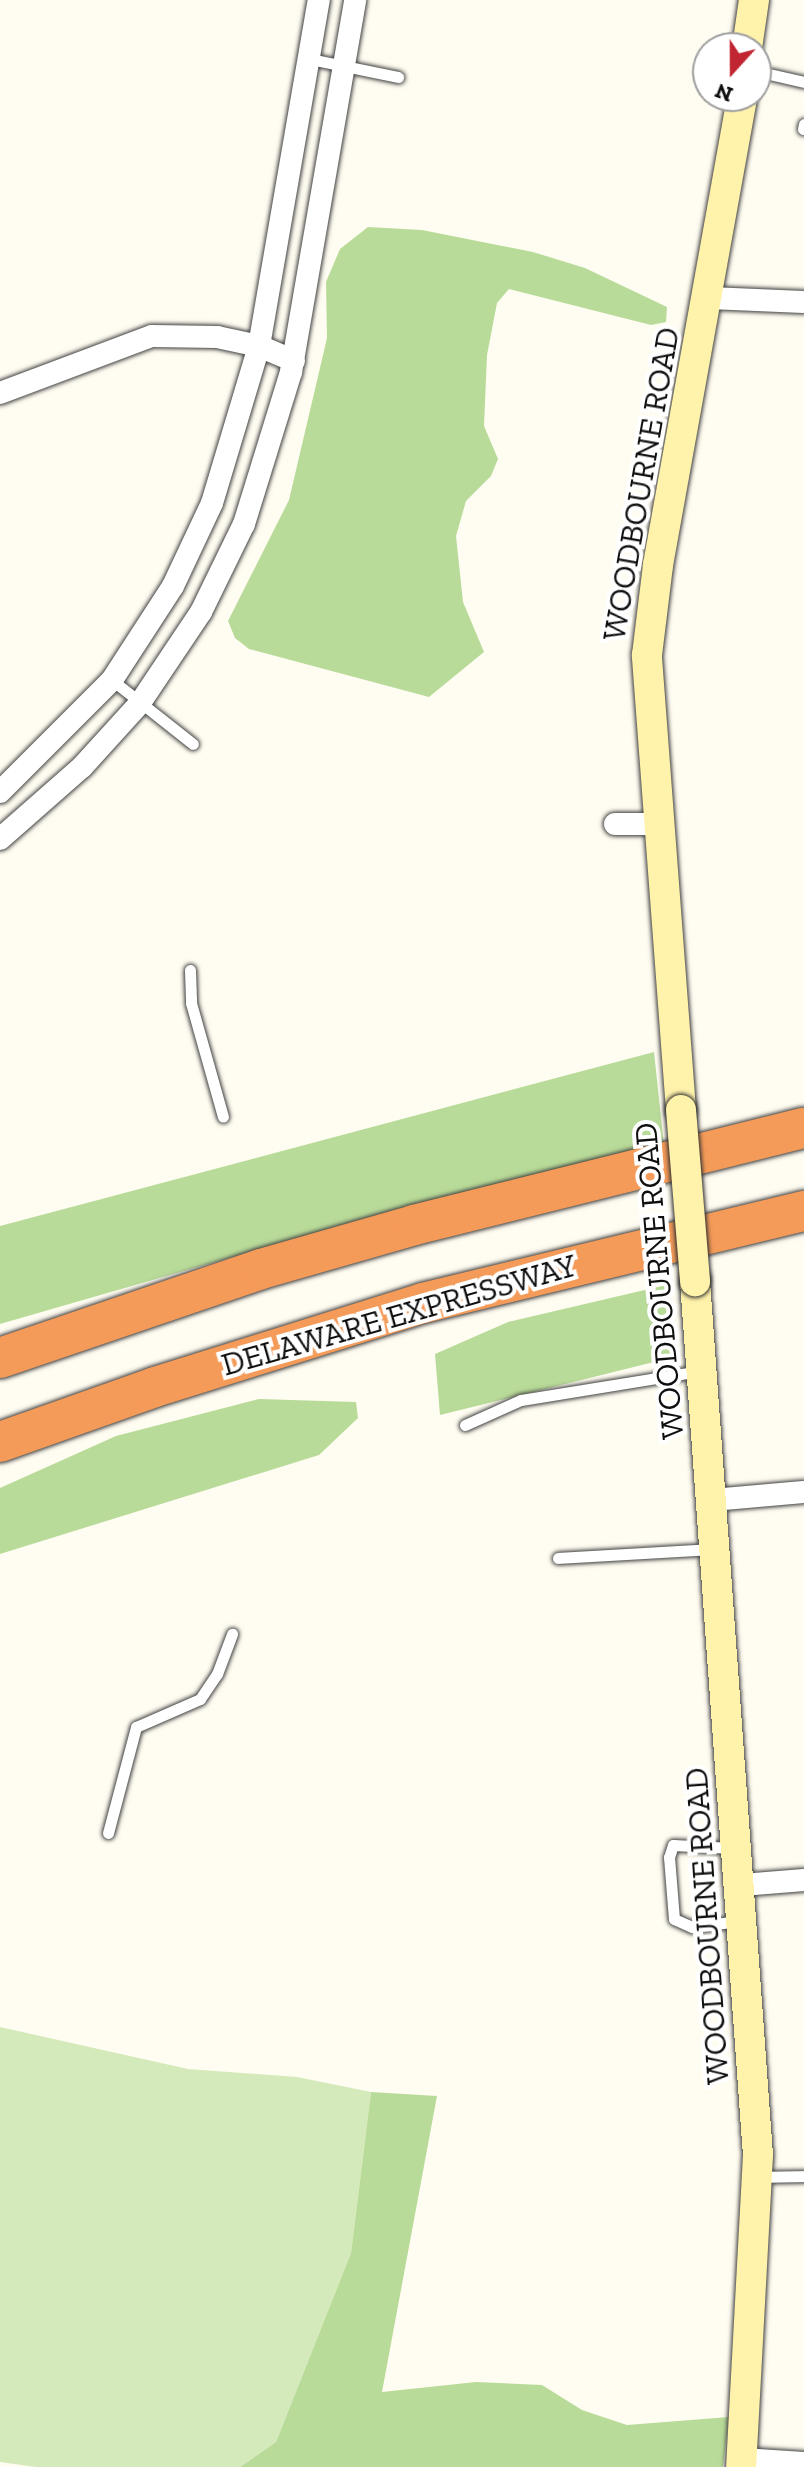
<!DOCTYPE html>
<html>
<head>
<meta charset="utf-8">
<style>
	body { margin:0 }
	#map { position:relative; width:804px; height:2467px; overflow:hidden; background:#fffcf1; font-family:"Zilla Slab",serif }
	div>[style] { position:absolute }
	.green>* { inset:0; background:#d5eaba }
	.forest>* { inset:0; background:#b9db99 }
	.roads { filter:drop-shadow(0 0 2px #424242) drop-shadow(0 0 2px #424242) }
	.lane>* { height:11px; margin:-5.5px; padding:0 5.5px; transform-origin:5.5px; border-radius:5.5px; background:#fff }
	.street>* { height:22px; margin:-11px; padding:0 11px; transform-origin:11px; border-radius:11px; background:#fff }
	.secondary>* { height:30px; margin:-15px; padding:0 15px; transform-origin:15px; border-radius:15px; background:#fff3ac }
	.highway>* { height:40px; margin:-20px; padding:0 20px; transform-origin:20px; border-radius:20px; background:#f59b59 }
	.bridges { filter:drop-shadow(0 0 2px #313131) drop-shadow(0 0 2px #313131) }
	.secondary-bridge>* { height:30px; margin:-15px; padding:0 15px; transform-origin:15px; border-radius:15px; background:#fff3ac }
	span { translate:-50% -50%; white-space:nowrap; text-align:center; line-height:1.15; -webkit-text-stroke:8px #fff; paint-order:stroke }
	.street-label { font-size:32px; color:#0f0f0f }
	.north { position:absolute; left:692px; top:32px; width:80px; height:80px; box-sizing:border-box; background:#fff; border:2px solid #9f9f9f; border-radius:50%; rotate:201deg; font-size:22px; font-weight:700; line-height:32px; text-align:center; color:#0f0f0f }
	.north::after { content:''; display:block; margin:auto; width:28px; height:36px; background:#c12532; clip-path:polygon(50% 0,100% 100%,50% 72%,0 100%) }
</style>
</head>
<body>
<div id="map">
	<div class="green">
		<div style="clip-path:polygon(0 2027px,188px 2069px,297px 2077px,371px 2092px,351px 2253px,276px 2442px,240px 2467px,36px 2467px,0 2462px)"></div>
	</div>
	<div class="forest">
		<div style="clip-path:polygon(368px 227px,422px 230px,533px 252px,585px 268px,667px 307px,666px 322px,651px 325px,509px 289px,497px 303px,487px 355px,484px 426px,498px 459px,491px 476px,466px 501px,456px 536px,463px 602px,484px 652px,429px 697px,249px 649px,235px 638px,228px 621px,289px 500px,327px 338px,326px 282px,340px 249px)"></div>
		<div style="clip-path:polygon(654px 1052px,664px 1146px,402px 1208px,0 1324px,0 1226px)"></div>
		<div style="clip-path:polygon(666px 1285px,674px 1357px,440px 1415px,435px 1354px,508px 1322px)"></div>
		<div style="clip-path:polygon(259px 1399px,356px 1402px,358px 1418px,319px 1455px,0 1554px,0 1488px,116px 1436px)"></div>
		<div style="clip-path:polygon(371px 2092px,437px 2096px,382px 2392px,476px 2382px,542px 2385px,582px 2410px,627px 2425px,729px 2417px,723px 2467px,240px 2467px,276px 2442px,351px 2253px)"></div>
	</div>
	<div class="roads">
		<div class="lane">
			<div style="left:310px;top:59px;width:90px;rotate:11.6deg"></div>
			<div style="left:756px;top:71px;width:49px;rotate:12.9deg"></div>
			<div style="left:803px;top:129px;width:5px;rotate:-79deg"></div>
			<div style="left:112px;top:680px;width:103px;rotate:38.3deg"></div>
			<div style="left:190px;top:970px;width:33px;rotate:88deg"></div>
			<div style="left:191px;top:1003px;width:118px;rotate:74.3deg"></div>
			<div style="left:465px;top:1425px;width:61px;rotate:-24.1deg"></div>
			<div style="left:521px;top:1400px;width:182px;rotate:-9.2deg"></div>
			<div style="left:558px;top:1558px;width:154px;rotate:-3.3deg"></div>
			<div style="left:108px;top:1833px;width:110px;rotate:-75.2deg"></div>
			<div style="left:136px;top:1727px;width:70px;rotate:-23.6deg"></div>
			<div style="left:200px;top:1699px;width:30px;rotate:-56deg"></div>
			<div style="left:217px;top:1674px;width:43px;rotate:-69.4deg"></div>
			<div style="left:733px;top:1848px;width:60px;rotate:-177.1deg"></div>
			<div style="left:673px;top:1845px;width:13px;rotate:108deg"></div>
			<div style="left:669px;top:1857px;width:62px;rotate:85.4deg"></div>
			<div style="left:674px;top:1919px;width:20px;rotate:24deg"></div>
			<div style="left:692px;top:1927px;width:47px;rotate:-7.3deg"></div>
			<div style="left:758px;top:2177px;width:46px;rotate:-1.2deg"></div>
		</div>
		<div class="street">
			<div style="left:709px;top:298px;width:95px;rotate:2.4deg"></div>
			<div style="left:0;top:393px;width:162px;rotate:-20.6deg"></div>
			<div style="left:152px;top:336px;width:65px;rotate:0.9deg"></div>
			<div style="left:217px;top:337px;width:43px;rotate:12.1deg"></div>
			<div style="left:259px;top:346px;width:38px;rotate:23deg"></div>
			<div style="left:0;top:792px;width:158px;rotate:-45deg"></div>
			<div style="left:112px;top:680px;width:112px;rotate:-57deg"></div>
			<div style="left:173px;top:586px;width:92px;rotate:-64.8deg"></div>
			<div style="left:212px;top:503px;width:164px;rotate:-73.3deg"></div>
			<div style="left:259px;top:346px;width:351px;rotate:-80.2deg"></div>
			<div style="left:615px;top:824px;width:43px"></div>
			<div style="left:0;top:839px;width:109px;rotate:-41.3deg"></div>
			<div style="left:82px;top:767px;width:86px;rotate:-47.8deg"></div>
			<div style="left:140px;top:703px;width:110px;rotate:-56.2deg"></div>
			<div style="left:201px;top:612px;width:98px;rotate:-64deg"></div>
			<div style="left:244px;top:524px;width:159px;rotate:-72.8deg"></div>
			<div style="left:291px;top:372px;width:377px;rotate:-80.2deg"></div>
			<div style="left:712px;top:1500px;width:92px;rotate:-5deg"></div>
			<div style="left:742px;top:1885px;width:62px;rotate:-4.6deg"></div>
			<div style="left:742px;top:2459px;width:62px;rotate:3.7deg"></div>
		</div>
		<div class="secondary">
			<div style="left:747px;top:48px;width:49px;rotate:-81.7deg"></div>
			<div style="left:681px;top:1110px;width:456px;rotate:-94.3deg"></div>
			<div style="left:647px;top:655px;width:91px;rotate:-83deg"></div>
			<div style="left:658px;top:565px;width:476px;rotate:-79.8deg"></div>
			<div style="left:695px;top:1281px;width:876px;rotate:85.88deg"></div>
			<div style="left:758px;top:2155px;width:312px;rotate:93.1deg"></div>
		</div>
		<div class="highway">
			<div style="left:0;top:1358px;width:276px;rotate:-18.8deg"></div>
			<div style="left:261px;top:1269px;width:159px;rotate:-16deg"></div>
			<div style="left:414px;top:1225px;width:402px;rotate:-14deg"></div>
			<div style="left:0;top:1442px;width:164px;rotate:-19.5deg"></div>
			<div style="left:155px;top:1387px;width:281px;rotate:-17.4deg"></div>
			<div style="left:423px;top:1303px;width:392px;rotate:-13.6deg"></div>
		</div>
	</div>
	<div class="bridges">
		<div class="secondary-bridge">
			<div style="left:681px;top:1110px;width:172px;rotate:85.3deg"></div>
		</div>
	</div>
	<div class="street-label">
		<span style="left:641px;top:484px;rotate:-80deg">WOODBOURNE ROAD</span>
		<span style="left:659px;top:1281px;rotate:-95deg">WOODBOURNE ROAD</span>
		<span style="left:399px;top:1315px;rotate:-16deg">DELAWARE EXPRESSWAY</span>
		<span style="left:707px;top:1926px;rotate:-94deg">WOODBOURNE ROAD</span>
	</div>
	<div class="north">N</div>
</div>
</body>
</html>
